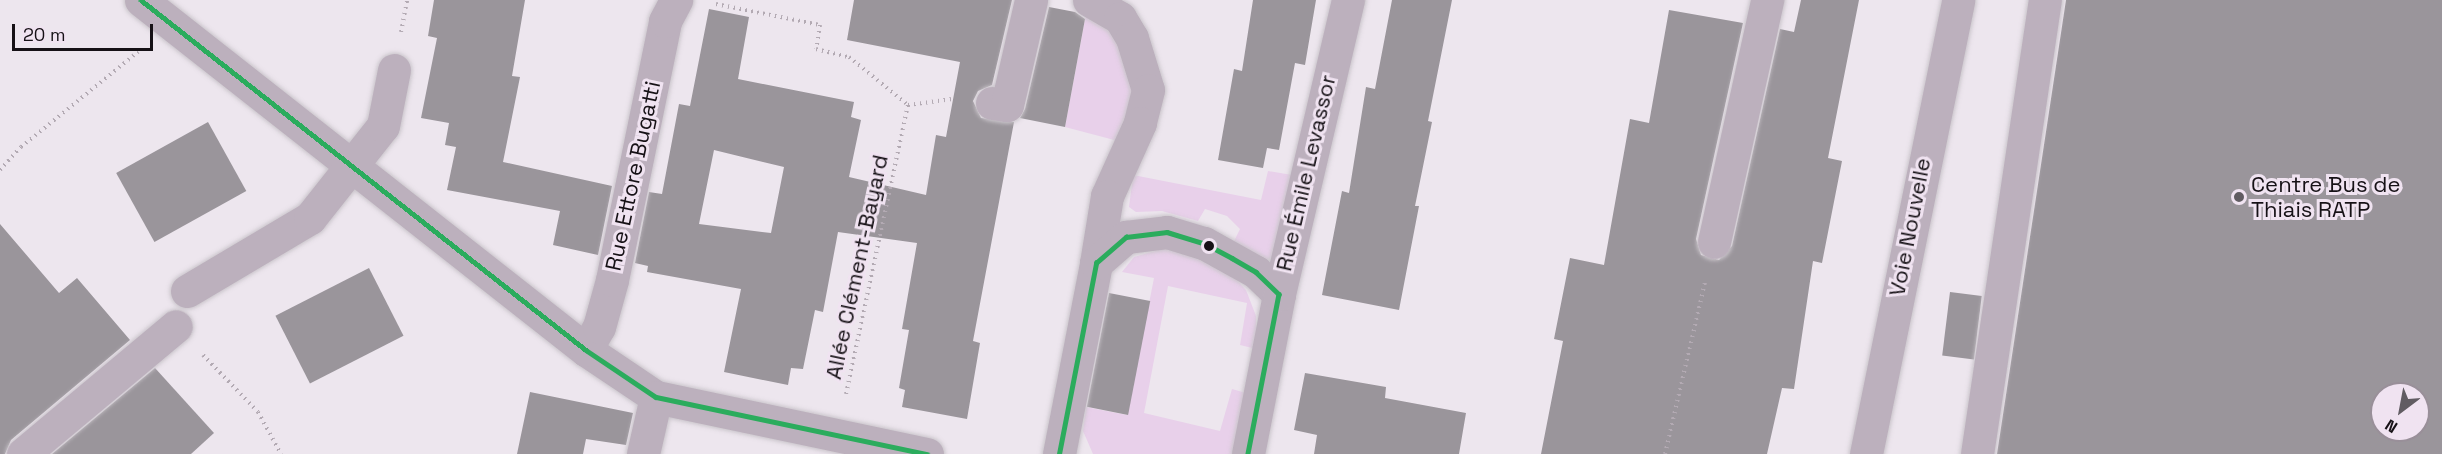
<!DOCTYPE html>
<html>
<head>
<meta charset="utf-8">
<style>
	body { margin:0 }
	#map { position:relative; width:2442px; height:454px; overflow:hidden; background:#ede6ee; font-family:"Space Grotesk",sans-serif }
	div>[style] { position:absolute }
	.green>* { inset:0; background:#e8d0ea }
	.building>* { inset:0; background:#9a959b; transform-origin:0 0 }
	.path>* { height:4px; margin-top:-2px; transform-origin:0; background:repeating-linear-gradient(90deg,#b3aab3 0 1.5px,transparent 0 6px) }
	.roads { filter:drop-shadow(0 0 2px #cac5cb) drop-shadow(0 0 2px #cac5cb) }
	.minor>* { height:33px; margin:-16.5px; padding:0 16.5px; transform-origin:16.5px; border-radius:16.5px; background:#bcb0bd }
	.bus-1>* { height:4.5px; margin:-2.25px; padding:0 2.25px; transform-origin:2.25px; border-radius:2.25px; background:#2bac5d }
	.dots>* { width:16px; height:16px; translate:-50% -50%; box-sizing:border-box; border:3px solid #f0e3f1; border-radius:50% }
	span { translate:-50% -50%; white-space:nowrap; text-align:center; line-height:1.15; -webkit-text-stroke:6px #f0e3f1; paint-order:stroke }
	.street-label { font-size:22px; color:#161116 }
	.poi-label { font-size:22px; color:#161116 }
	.left { translate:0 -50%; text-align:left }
	.north { position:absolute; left:2370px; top:382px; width:60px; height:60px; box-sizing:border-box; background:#f0e3f1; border:2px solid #998f99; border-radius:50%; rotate:212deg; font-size:16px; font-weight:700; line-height:24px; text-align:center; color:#161116 }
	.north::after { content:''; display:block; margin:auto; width:21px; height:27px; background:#615c62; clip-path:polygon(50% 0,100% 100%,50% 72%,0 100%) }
	.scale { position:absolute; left:12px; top:24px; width:141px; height:27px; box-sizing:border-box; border:3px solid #161116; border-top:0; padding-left:8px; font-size:18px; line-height:21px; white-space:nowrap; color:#161116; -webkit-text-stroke:4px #f0e3f1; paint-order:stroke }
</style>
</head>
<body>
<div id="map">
	<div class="green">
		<div style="clip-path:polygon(1086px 14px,1111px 33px,1138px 81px,1118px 141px,1065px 127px)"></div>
		<div style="clip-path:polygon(1268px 171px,1292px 175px,1273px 257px,1265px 261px,1234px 241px,1240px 229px,1227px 216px,1205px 209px,1198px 221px,1162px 211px,1136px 212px,1129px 207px,1133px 175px,1261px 200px)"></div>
		<div style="clip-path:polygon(1169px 247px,1188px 250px,1230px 273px,1246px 290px,1256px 316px,1256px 349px,1240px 345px,1247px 303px,1168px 286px,1144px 413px,1220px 431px,1232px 389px,1246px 393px,1233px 454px,1093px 454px,1083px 431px,1086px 407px,1127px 415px,1154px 278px,1122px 272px,1134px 257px)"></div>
	</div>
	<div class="building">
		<div style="clip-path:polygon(434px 0,525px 0,512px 76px,520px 77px,503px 162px,612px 186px,598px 255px,553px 245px,560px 211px,447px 190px,456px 147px,445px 145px,449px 123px,421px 118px,437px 38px,428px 36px)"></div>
		<div style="clip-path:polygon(evenodd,854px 0,1012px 0,992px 85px,978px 91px,973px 101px,981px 118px,1014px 122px,973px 341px,980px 343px,967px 419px,902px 407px,905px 390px,899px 388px,909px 330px,902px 329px,917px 243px,838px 232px,823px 312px,815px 310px,803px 369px,791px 368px,788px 385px,724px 372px,741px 289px,647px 272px,648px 266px,635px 263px,649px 192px,662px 194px,679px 104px,690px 106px,709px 9px,749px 17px,738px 79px,854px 102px,851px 117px,861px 120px,849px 177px,926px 195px,936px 135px,946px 137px,960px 62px,847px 40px,854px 0,714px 150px,784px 167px,771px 233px,699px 224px,714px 150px)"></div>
		<div style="clip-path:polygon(1253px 0,1316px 0,1305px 65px,1295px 63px,1279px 150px,1267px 148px,1263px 168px,1218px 160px,1234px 69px,1242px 71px)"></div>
		<div style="clip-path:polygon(1392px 0,1452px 0,1428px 121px,1432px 122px,1415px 206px,1419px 206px,1399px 310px,1322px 295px,1342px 191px,1349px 193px,1366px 87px,1375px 89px)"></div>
		<div style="clip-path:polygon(1801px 0,1859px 0,1828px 158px,1842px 161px,1822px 263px,1813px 261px,1794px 389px,1782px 388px,1767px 454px,1541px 454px,1563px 341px,1554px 339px,1570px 258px,1604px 265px,1630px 119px,1649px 123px,1669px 10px,1743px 23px,1696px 239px,1701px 255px,1719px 260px,1732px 246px,1780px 29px,1794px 32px)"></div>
		<div style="clip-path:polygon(evenodd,2066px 0,2442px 0,2442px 454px,1997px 454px,2066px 0,2382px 394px,2418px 394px,2418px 430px,2382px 430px,2382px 394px)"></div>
		<div style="clip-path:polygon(1049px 7px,1075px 12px,1085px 19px,1065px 127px,1020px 118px,1025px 109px)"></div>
		<div style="left:208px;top:122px;width:79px;height:105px;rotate:61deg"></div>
		<div style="clip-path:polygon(0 224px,59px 293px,77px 278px,130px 340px,11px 440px,5px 454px,0 454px)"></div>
		<div style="left:369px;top:268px;width:76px;height:105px;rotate:63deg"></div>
		<div style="left:1950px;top:292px;width:32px;height:64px;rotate:7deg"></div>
		<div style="left:1109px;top:293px;width:42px;height:116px;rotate:11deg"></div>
		<div style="clip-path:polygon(155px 368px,214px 433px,191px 454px,52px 454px)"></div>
		<div style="clip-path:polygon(1305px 373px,1386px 387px,1385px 398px,1466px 413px,1459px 454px,1314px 454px,1317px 435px,1294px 430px)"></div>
		<div style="clip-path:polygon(530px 392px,633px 413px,626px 445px,586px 439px,583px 454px,517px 454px)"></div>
	</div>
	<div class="path">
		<div style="left:716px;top:4px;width:106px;rotate:11.4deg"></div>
		<div style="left:820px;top:25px;width:24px;rotate:99deg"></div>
		<div style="left:816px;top:49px;width:34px;rotate:14deg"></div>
		<div style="left:849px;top:57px;width:76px;rotate:39.1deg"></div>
		<div style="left:908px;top:105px;width:45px;rotate:-7.6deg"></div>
		<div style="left:401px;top:32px;width:33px;rotate:-79deg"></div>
		<div style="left:0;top:170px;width:31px;rotate:-48deg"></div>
		<div style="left:21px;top:147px;width:151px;rotate:-39.1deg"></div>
		<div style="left:203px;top:355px;width:79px;rotate:46deg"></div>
		<div style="left:258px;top:412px;width:48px;rotate:61.3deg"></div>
		<div style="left:846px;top:394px;width:296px;rotate:-77.9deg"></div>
		<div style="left:1665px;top:454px;width:177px;rotate:-76.9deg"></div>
	</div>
	<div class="roads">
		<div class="minor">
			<div style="left:141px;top:0;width:566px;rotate:38.19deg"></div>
			<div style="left:586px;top:350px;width:84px;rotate:33.9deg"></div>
			<div style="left:656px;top:397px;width:277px;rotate:11.9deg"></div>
			<div style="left:1089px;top:0;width:36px;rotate:30deg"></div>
			<div style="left:1120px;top:18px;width:23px;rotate:59deg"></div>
			<div style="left:1132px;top:38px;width:54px;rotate:72.9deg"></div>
			<div style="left:1148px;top:90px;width:34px;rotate:104deg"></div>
			<div style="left:1140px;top:123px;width:80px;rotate:114.3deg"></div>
			<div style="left:1107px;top:196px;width:68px;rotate:99.3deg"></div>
			<div style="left:992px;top:103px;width:15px;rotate:8deg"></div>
			<div style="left:1007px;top:105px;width:108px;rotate:-77.1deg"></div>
			<div style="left:1714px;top:242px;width:248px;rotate:-77.6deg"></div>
			<div style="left:187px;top:291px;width:143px;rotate:-30.7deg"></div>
			<div style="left:310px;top:218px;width:117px;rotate:-51.6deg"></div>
			<div style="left:383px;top:126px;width:57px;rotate:-78.9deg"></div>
			<div style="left:586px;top:350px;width:26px;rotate:-61deg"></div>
			<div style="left:599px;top:327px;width:49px;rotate:-74.5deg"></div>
			<div style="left:612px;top:280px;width:264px;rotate:-78.4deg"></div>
			<div style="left:665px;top:21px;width:24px;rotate:-62deg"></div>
			<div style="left:23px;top:454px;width:199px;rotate:-39.9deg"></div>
			<div style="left:643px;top:454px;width:58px;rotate:-77.2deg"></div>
			<div style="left:1059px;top:454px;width:195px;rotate:-79deg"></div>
			<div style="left:1096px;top:263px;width:40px;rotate:-41deg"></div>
			<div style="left:1126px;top:237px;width:41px;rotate:-7deg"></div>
			<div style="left:1167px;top:232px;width:39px;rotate:17deg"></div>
			<div style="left:1204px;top:243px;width:60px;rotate:29.1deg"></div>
			<div style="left:1256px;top:272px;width:32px;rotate:44deg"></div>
			<div style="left:1248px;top:454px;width:163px;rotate:-79deg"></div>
			<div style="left:1279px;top:294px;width:302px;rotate:-76.8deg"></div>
			<div style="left:1866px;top:454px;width:463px;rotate:-78.5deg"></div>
			<div style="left:1977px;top:454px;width:459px;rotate:-81.5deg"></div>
		</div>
	</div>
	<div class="bus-1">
		<div style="left:141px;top:0;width:566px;rotate:38.19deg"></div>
		<div style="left:586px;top:350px;width:84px;rotate:33.9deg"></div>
		<div style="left:656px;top:397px;width:277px;rotate:11.9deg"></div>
		<div style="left:1059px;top:454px;width:195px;rotate:-79deg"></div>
		<div style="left:1096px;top:263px;width:40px;rotate:-41deg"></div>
		<div style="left:1126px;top:237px;width:41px;rotate:-7deg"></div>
		<div style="left:1167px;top:232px;width:39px;rotate:17deg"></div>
		<div style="left:1204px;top:243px;width:32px;rotate:28deg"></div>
		<div style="left:1232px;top:258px;width:28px;rotate:30deg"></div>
		<div style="left:1256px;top:272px;width:32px;rotate:44deg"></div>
		<div style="left:1279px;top:294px;width:163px;rotate:101deg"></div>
	</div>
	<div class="dots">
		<div style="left:2239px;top:197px;background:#615c62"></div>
		<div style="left:1209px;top:246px;background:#161116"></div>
	</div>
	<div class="street-label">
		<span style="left:1306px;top:173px;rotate:-77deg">Rue Émile Levassor</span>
		<span style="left:633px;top:176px;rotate:-78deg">Rue Ettore Bugatti</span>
		<span style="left:1910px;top:227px;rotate:-79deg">Voie Nouvelle</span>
		<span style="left:857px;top:267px;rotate:-78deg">Allée Clément-Bayard</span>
	</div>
	<div class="poi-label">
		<span class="left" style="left:2251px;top:197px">Centre Bus de<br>Thiais RATP</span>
	</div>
	<div class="north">N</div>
	<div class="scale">20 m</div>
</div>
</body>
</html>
